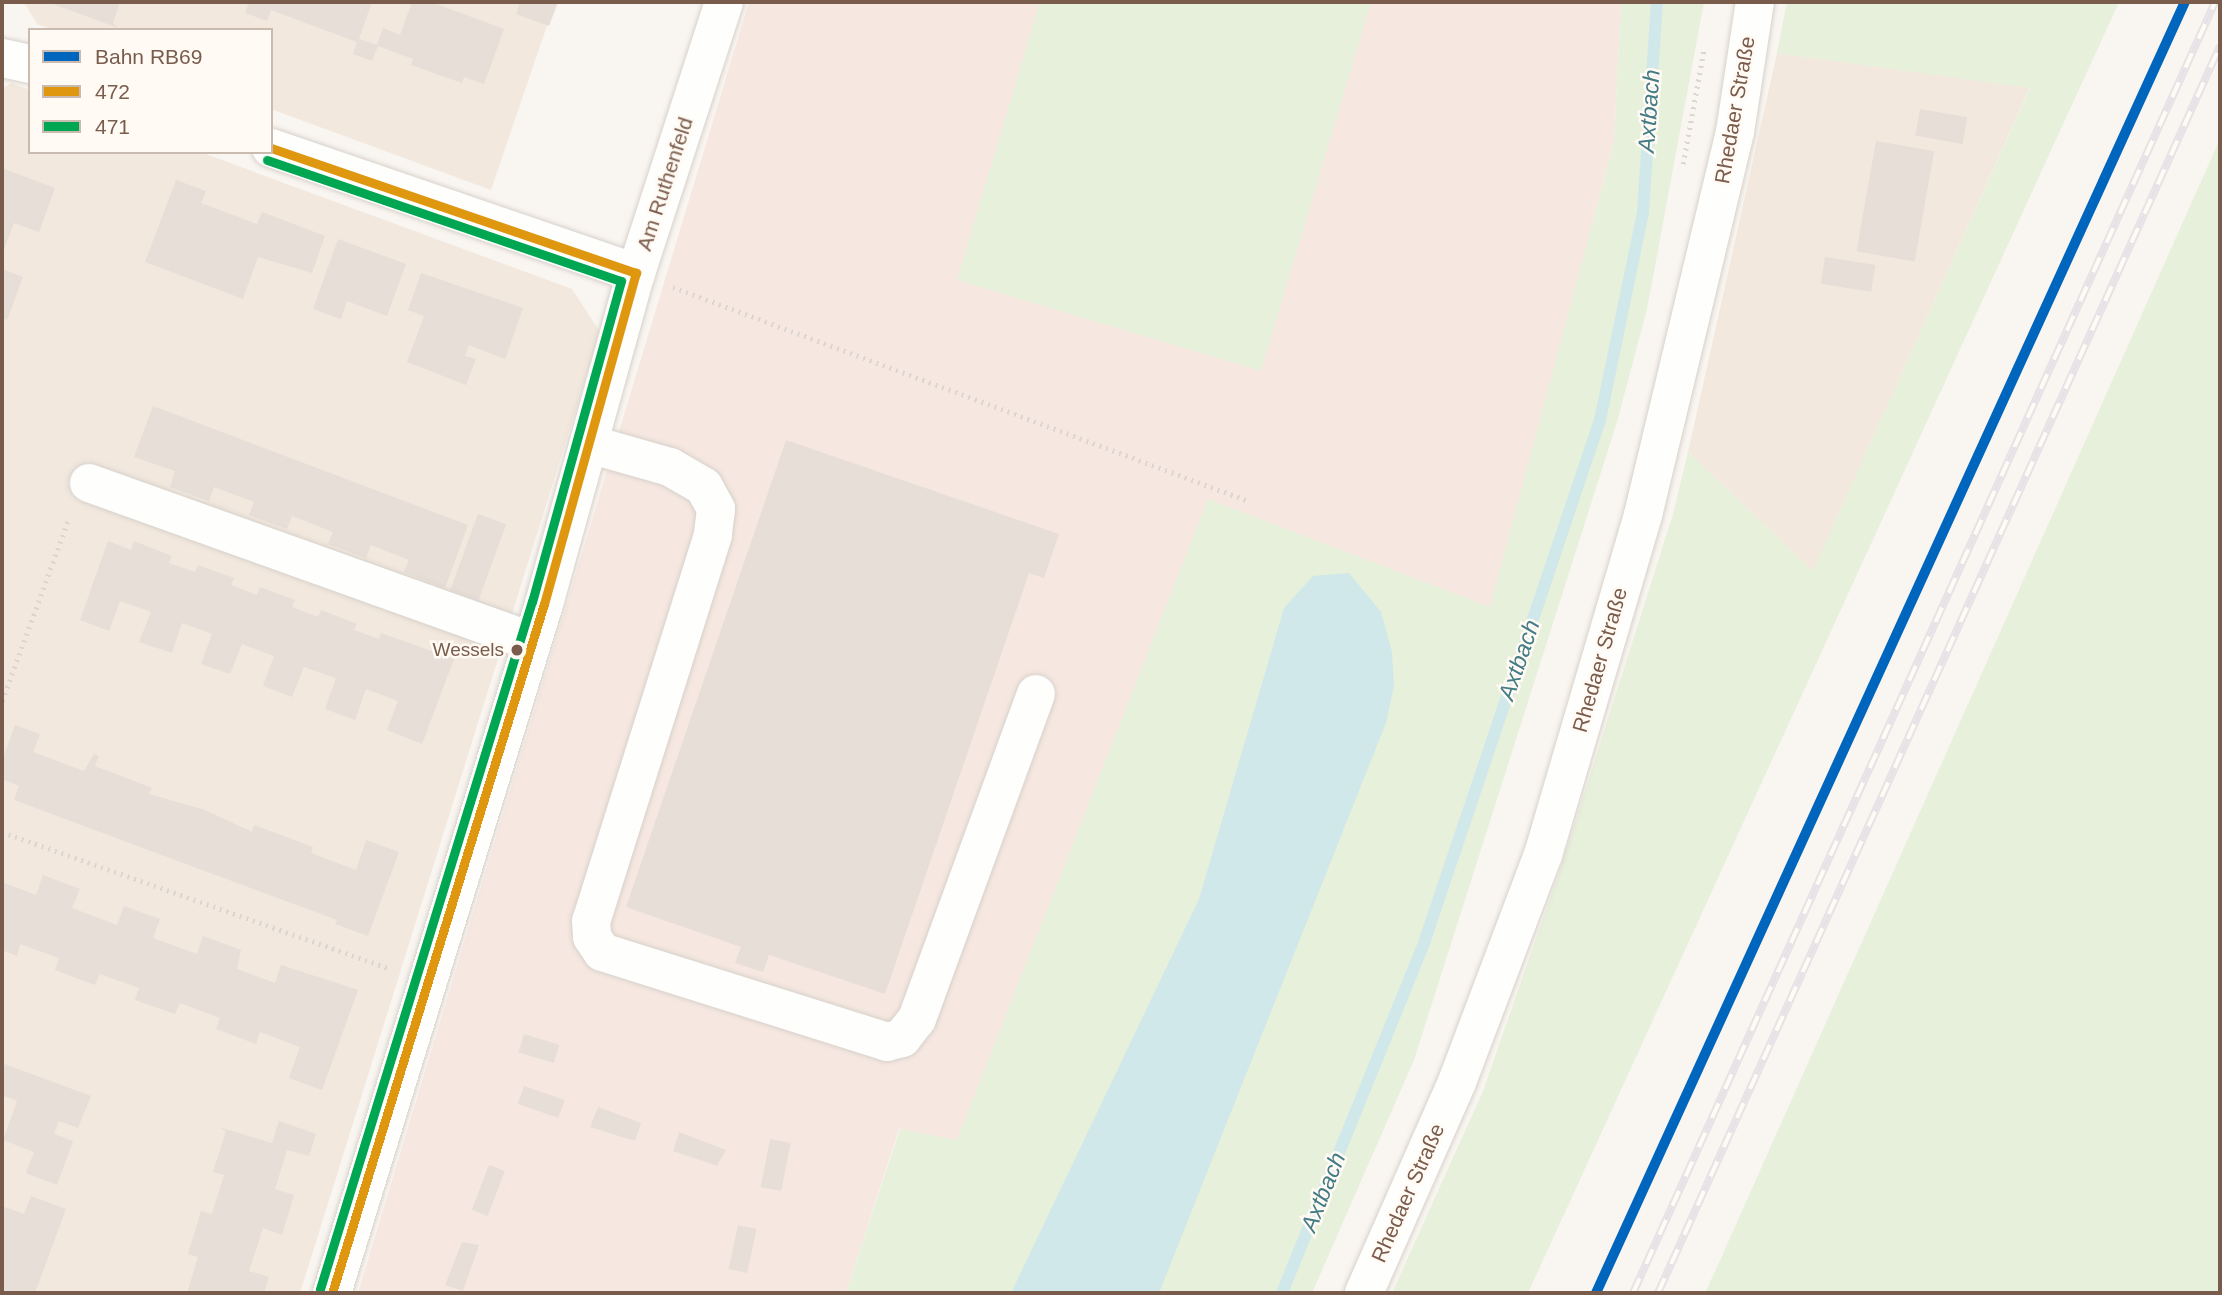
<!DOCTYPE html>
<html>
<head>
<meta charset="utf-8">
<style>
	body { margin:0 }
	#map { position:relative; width:2222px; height:1295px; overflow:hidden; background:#f9f5f0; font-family:Helvetica,sans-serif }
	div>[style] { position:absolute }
	.residential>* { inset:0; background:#f2e8de }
	.commercial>* { inset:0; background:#f6e8e1 }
	.green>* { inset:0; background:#e7f0db }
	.water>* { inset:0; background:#d0e8ea }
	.stream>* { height:12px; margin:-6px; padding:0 6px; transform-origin:6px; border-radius:6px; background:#d0e8ea }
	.building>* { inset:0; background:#e6ded7; transform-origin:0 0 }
	.path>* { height:4.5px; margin-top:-2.25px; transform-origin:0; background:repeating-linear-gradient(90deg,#dcd5d0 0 2px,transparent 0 7px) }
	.roads { filter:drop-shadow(0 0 2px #d7d1cb) drop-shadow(0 0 2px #d7d1cb) }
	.minor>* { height:38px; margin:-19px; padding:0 19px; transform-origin:19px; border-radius:19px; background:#fefefd }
	.rail>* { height:8px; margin-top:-4px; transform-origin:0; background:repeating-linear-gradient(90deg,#fffaf3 0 16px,#e6e3e7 0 32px); box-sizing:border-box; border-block:2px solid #e6e3e7 }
	.bus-1>* { height:9px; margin:-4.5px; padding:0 4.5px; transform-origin:4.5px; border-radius:4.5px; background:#de970f }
	.bus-2>* { height:9px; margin:-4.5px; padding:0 4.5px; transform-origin:4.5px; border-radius:4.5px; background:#00a651 }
	.rail-1>* { height:10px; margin:-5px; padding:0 5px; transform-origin:5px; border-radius:5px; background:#0065bd }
	.dots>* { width:19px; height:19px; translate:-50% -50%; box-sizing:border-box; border:4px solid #fffaf3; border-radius:50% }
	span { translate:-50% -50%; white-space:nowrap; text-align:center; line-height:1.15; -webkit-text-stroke:5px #fffaf3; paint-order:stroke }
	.bus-label { font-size:19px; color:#7a5c4d }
	.right { translate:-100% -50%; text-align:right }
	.street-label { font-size:21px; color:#7a5c4d }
	.water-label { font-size:23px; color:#437c86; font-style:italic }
	.frame { position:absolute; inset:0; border:4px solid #7a5c4d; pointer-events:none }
	.legend { position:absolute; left:28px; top:28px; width:245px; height:126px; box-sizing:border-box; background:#fffaf3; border:2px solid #cabbb1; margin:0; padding:9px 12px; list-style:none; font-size:21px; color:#7a5c4d }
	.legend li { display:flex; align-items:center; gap:14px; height:35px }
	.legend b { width:35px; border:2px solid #cabbb1 }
</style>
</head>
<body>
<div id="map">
	<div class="residential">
		<div style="clip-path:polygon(24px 2px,555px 2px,491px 190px,271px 109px,271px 30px,54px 30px,37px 24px)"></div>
		<div style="clip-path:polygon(1777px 53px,2030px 87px,1813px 572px,1688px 452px)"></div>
		<div style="clip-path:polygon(11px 83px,30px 90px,30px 152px,200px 152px,572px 289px,600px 332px,300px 1293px,2px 1293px,2px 89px)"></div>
	</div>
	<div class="commercial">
		<div style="clip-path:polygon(749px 2px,1621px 2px,1614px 142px,1490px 608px,1208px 500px,957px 1141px,899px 1129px,846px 1293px,358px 1293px)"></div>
	</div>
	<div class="green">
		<div style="clip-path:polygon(1040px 2px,1371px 2px,1261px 371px,957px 280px)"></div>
		<div style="clip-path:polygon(1621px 2px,1704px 2px,1647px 309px,1617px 422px,1414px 1060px,1312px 1293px,846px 1293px,900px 1129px,957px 1140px,1208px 499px,1490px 607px,1614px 142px)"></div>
		<div style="clip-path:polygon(1787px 2px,2119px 2px,1528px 1293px,1392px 1293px,1483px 1091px,1561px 867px,1673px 514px,1688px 452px,1813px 571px,2030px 88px,1777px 53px)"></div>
		<div style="clip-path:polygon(2220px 139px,2220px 1293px,1705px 1293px,1717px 1267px)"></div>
	</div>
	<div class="water">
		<div style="clip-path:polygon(1349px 573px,1381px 612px,1392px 652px,1394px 686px,1386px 723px,1159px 1293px,1011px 1293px,1199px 899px,1284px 608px,1313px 576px)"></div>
	</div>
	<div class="stream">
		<div style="left:1282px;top:1293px;width:381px;rotate:-67.9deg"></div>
		<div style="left:1425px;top:940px;width:549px;rotate:-71.4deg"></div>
		<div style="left:1600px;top:420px;width:212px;rotate:-78.3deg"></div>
		<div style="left:1643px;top:212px;width:210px;rotate:-86.2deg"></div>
	</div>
	<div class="building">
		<div style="clip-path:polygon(48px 2px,120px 2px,113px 23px,118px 28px)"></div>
		<div style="clip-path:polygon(249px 2px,372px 2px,359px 39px,377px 45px,383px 28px,400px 35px,412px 2px,431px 2px,504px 29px,484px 84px,464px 77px,462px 83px,411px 65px,413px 59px,378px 46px,372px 61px,353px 54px,357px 42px,271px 10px,267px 21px,245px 13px)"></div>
		<div style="clip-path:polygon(520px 2px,558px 2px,549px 26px,516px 14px)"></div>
		<div style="left:1920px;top:109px;width:48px;height:27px;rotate:10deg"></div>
		<div style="left:1876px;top:141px;width:59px;height:112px;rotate:10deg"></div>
		<div style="clip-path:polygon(2px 168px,55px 188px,39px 232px,14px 223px,2px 255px)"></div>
		<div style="clip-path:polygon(176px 180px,206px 191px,201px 203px,257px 224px,262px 212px,325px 236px,312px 273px,258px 257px,243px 299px,145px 262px)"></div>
		<div style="clip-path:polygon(338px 239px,406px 264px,387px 316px,347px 301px,341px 319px,313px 309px)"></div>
		<div style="left:1825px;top:257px;width:51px;height:27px;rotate:9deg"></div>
		<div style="clip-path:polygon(2px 269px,23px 277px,7px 320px,2px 318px)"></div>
		<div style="clip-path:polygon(421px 273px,523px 308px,505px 359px,469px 345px,465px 356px,476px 359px,466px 385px,407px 362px,424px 316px,408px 310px)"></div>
		<div style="clip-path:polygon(153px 406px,468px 525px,445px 588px,404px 572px,409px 560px,371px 545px,366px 558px,328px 544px,333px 532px,292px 516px,287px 529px,249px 515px,254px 502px,214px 487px,209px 501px,170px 487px,175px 471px,134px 457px)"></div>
		<div style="clip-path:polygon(786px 440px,1059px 534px,1044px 578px,1029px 573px,885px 994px,769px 955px,763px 972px,735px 963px,741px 947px,626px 907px)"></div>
		<div style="left:478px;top:514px;width:30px;height:81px;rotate:20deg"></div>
		<div style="clip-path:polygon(108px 541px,131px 550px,134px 541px,172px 556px,169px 563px,195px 572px,198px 565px,234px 578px,231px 585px,257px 595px,260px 587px,295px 600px,292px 607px,318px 617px,321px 610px,357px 624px,354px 630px,379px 639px,381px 633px,454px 659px,422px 744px,387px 730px,398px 701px,366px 689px,355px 720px,325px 709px,336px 678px,304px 667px,292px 697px,263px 686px,274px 656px,242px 644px,230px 674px,201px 664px,212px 634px,182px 623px,172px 653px,139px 642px,151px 612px,120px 601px,109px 631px,80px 620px)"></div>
		<div style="clip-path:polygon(15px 725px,40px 734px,33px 752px,84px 771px,94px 754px,99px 756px,95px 766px,152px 788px,149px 794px,205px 810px,252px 832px,254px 825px,313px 847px,311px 853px,356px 870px,366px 840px,399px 852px,368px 936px,335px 924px,337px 920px,14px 800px,19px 786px,2px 779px,2px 761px)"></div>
		<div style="clip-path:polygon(43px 875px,80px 889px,72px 908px,117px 925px,124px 906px,160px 919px,153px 938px,197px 954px,203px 936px,241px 950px,237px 969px,275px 983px,281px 965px,358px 990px,322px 1090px,289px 1078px,300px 1047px,260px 1032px,256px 1044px,216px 1029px,220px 1018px,180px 1003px,175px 1014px,135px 1000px,139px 988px,100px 974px,95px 985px,55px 970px,59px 958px,20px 944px,17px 956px,2px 950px,2px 882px,36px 895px)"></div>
		<div style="left:524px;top:1034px;width:37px;height:19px;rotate:17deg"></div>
		<div style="clip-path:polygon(2px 1063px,91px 1096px,78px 1128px,59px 1121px,54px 1134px,73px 1141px,57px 1185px,26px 1173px,34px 1152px,3px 1140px,17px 1101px,2px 1095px)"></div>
		<div style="left:524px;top:1086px;width:43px;height:19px;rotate:19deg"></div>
		<div style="clip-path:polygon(598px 1107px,641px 1123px,635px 1141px,590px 1127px)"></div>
		<div style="clip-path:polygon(279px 1121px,316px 1134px,309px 1156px,287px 1150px,275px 1189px,294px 1195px,282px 1235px,263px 1228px,249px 1271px,269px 1277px,264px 1293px,187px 1293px,198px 1257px,188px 1254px,201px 1211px,212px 1214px,224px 1175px,213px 1172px,226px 1131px,219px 1127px,272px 1143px)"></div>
		<div style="clip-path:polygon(679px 1132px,726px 1150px,717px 1166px,673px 1151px)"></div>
		<div style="left:770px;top:1139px;width:21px;height:49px;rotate:11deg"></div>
		<div style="left:489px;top:1165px;width:17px;height:48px;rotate:21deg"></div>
		<div style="clip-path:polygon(31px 1196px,66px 1209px,35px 1293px,2px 1293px,2px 1206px,24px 1214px)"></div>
		<div style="left:738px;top:1225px;width:19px;height:45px;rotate:12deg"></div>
		<div style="clip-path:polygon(462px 1242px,479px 1245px,463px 1291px,445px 1285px)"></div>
	</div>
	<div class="path">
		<div style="left:1683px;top:164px;width:117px;rotate:-79.7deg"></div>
		<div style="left:673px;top:287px;width:614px;rotate:20.38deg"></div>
		<div style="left:2px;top:701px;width:195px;rotate:-69.9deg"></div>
		<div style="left:2px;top:832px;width:411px;rotate:19.4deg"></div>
	</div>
	<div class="roads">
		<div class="minor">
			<div style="left:2px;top:58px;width:29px;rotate:12deg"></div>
			<div style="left:271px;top:148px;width:386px;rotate:18.9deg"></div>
			<div style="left:589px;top:444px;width:84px;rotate:15.9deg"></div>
			<div style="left:670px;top:467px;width:39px;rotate:30deg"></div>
			<div style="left:704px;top:487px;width:25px;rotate:61deg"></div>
			<div style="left:716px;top:509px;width:26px;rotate:97deg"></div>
			<div style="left:713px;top:535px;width:405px;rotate:107.5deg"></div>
			<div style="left:591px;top:921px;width:16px;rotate:86deg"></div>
			<div style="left:592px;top:937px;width:18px;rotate:56deg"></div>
			<div style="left:602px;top:952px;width:299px;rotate:17.5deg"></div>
			<div style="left:887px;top:1042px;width:16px;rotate:-15deg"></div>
			<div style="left:902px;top:1038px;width:24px;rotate:-52deg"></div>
			<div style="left:917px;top:1019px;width:346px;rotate:-69.9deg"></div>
			<div style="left:89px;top:483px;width:469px;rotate:19.7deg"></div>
			<div style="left:332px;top:1293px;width:721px;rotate:-72.9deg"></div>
			<div style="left:544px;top:604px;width:344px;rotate:-74.5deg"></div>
			<div style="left:636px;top:273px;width:285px;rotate:-72deg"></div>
			<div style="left:1364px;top:1293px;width:231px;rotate:-66.2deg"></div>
			<div style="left:1457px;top:1082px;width:243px;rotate:-69.3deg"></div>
			<div style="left:1543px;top:855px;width:354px;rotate:-73.6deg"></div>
			<div style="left:1643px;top:515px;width:394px;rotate:-76.5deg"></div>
			<div style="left:1735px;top:132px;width:132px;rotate:-81.3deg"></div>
		</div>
	</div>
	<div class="rail">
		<div style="left:1633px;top:1293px;width:1416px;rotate:-65.73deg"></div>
		<div style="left:1658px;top:1293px;width:1368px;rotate:-65.74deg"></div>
	</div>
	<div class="bus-1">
		<div style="left:271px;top:148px;width:386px;rotate:18.9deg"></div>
		<div style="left:332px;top:1293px;width:721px;rotate:-72.9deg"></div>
		<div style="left:544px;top:604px;width:344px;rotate:-74.5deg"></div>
	</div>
	<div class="bus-2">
		<div style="left:267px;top:160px;width:374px;rotate:18.9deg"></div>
		<div style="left:621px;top:281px;width:332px;rotate:105.5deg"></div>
		<div style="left:532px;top:601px;width:720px;rotate:107.13deg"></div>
	</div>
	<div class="rail-1">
		<div style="left:1596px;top:1293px;width:1419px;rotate:-65.48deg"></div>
	</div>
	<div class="dots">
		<div style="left:517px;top:650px;background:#7a5c4d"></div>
	</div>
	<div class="bus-label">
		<span class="right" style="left:504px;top:650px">Wessels</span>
	</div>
	<div class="street-label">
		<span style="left:1735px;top:110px;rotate:-80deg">Rhedaer Straße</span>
		<span style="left:665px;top:184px;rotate:-72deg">Am Ruthenfeld</span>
		<span style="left:1600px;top:660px;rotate:-74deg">Rhedaer Straße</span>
		<span style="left:1408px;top:1193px;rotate:-66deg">Rhedaer Straße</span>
	</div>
	<div class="water-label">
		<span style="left:1649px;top:111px;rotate:-86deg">Axtbach</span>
		<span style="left:1519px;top:660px;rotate:-71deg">Axtbach</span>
		<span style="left:1323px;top:1192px;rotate:-68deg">Axtbach</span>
	</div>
	<div class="frame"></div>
	<ul class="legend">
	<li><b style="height:9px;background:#0065bd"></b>Bahn RB69</li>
	<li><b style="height:9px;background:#de970f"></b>472</li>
	<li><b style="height:9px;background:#00a651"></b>471</li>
	</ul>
</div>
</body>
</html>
